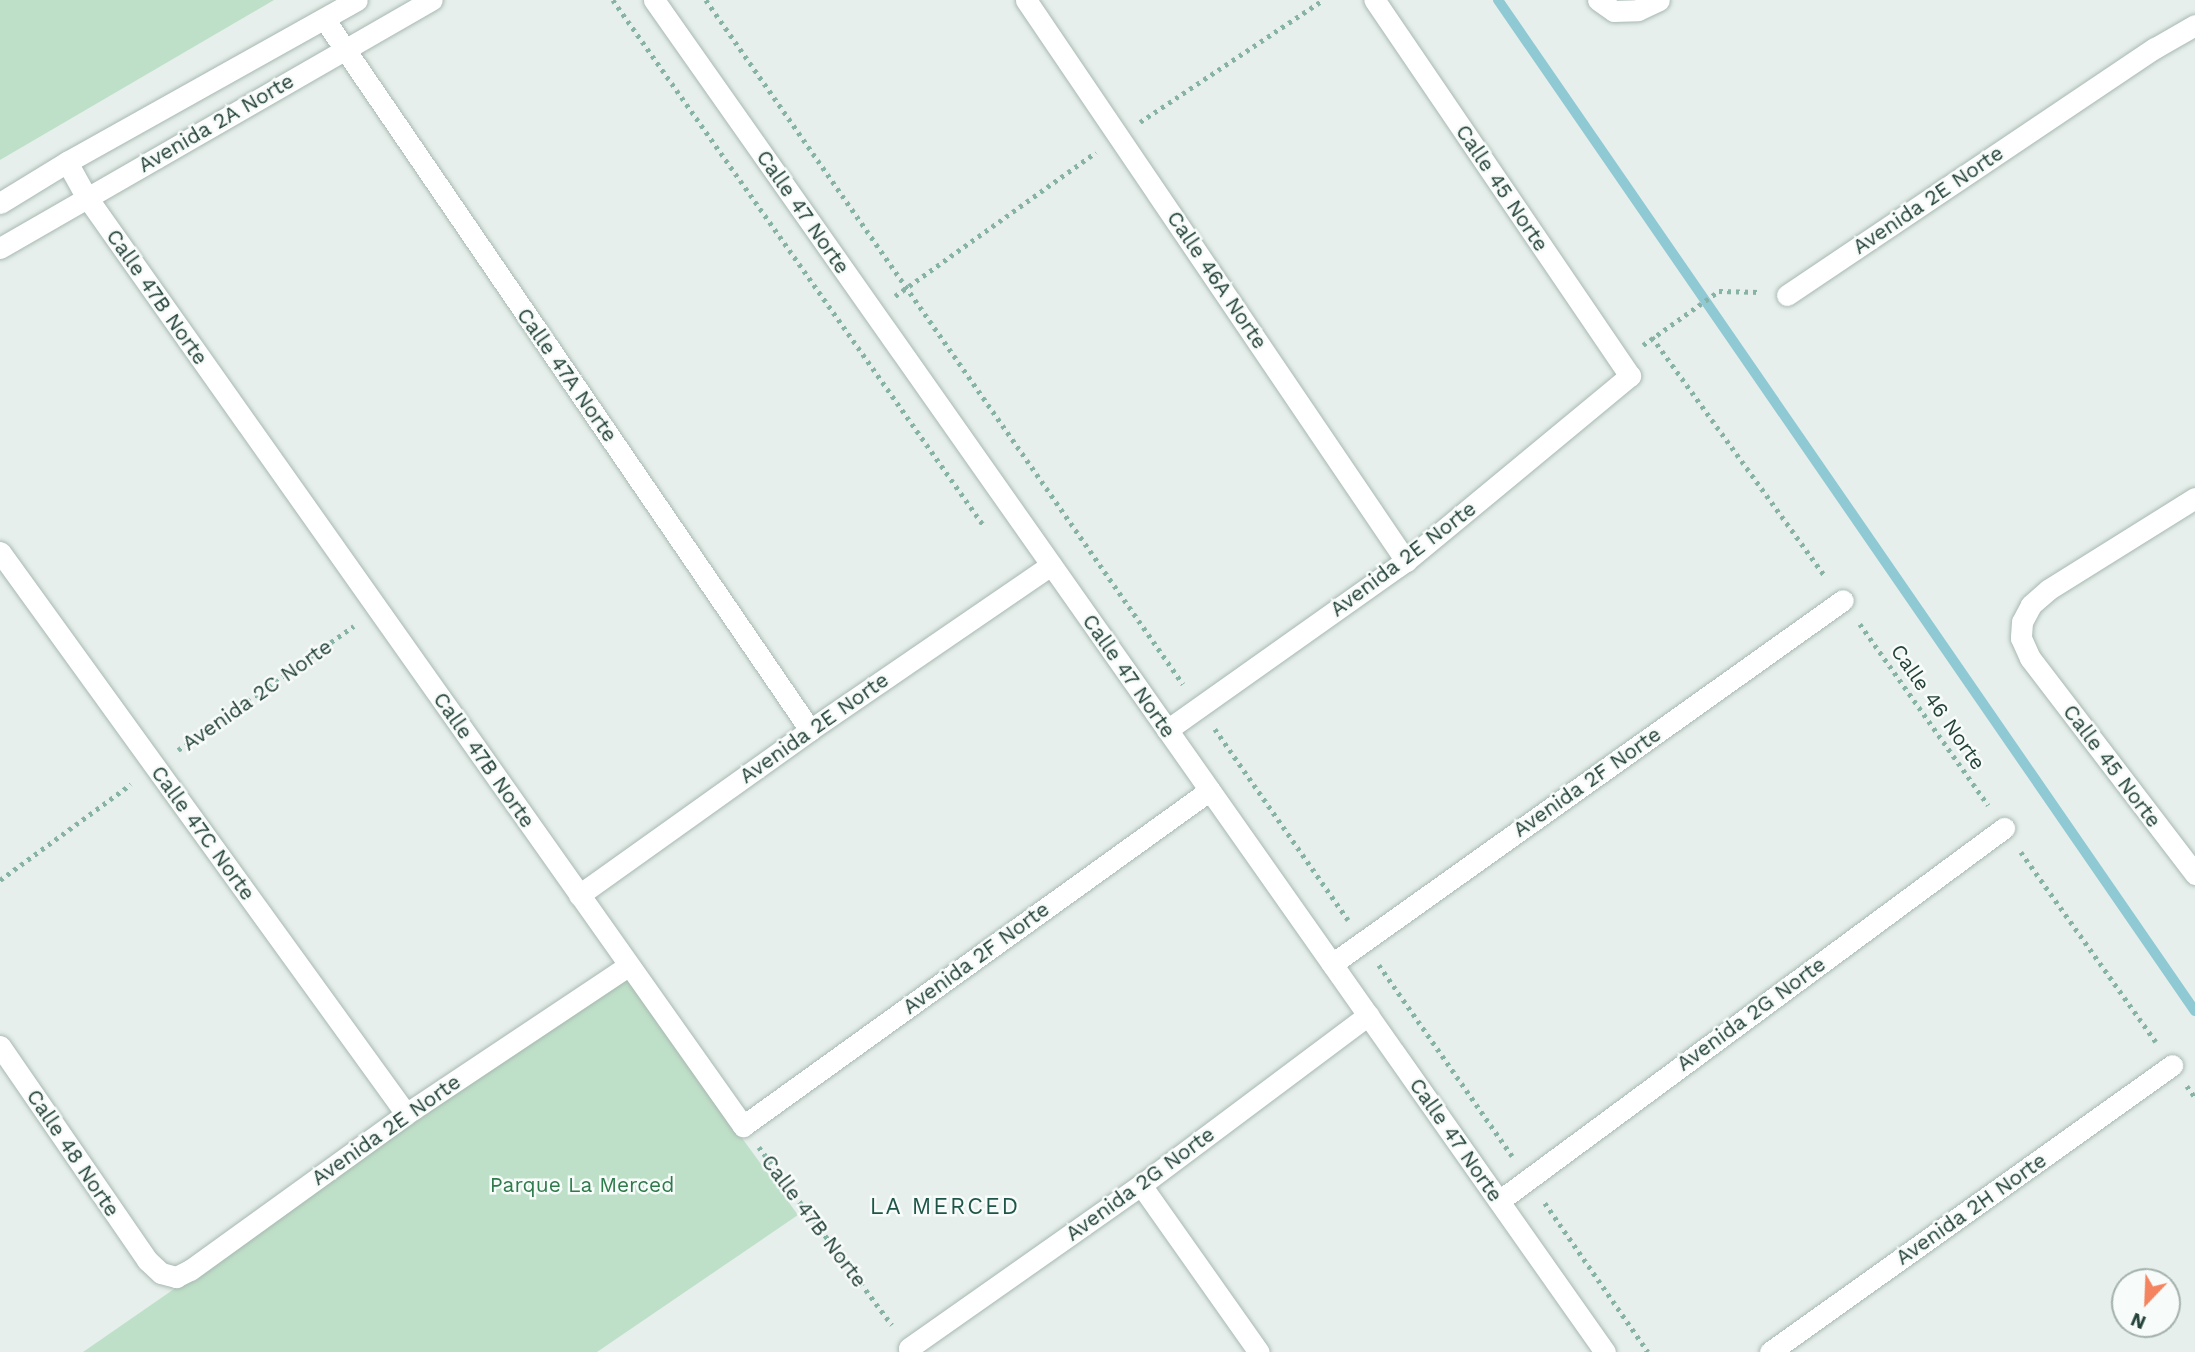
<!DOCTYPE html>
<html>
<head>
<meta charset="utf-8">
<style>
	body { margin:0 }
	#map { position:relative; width:2195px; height:1352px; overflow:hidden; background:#e6efeb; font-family:"Work Sans",sans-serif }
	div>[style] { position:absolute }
	.green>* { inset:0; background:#bfe0c8 }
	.stream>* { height:10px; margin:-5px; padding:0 5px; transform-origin:5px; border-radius:5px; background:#8ec9d4 }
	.path>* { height:4.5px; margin-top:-2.25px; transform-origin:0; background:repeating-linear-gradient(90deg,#86b3a5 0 3.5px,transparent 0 8.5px) }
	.roads { filter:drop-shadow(0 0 2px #a8b8b2) drop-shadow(0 0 2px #a8b8b2) }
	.street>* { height:21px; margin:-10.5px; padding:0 10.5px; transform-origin:10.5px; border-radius:10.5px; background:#fff }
	.secondary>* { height:21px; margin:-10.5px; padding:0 10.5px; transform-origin:10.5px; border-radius:10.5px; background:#fff }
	span { translate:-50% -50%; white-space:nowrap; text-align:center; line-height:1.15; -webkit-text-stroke:5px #f7fbf9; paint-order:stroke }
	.street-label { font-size:21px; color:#24423a }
	.park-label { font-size:21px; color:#2d7a4b }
	.neighbourhood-label { font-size:23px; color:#1f5548; letter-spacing:2px }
	.north { position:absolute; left:2111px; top:1268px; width:70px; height:70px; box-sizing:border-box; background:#f7fbf9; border:2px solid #a3b1ad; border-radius:50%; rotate:203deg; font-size:19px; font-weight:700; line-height:28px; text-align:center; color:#24423a }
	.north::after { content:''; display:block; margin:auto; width:24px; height:32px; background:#f4845f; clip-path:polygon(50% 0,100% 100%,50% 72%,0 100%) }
</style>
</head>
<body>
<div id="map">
	<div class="green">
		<div style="clip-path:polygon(0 0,274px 0,0 160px)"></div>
		<div style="clip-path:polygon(625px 977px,798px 1215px,597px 1352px,83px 1352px)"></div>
	</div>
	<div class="stream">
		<div style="left:1498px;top:0;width:1228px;rotate:55.42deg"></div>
	</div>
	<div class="path">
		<div style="left:613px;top:0;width:644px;rotate:54.8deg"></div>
		<div style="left:706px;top:0;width:834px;rotate:55.11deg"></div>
		<div style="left:1140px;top:122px;width:220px;rotate:-33.7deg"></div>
		<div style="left:895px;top:296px;width:247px;rotate:-35.6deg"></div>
		<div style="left:1652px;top:337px;width:296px;rotate:54.1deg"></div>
		<div style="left:1643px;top:345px;width:93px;rotate:-35.4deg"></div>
		<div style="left:1719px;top:291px;width:42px;rotate:1.4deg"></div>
		<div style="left:1860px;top:624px;width:222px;rotate:54.7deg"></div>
		<div style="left:1215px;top:729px;width:233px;rotate:55.1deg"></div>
		<div style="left:178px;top:750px;width:215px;rotate:-35.2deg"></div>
		<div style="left:2021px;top:852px;width:233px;rotate:54.6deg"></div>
		<div style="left:0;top:880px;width:162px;rotate:-36.2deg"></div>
		<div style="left:1379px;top:965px;width:233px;rotate:55.1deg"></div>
		<div style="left:2187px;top:1086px;width:14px;rotate:54deg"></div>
		<div style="left:759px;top:1147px;width:222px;rotate:53.2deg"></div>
		<div style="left:1545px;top:1203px;width:181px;rotate:55.3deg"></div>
	</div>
	<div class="roads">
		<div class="street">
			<div style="left:654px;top:0;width:1653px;rotate:54.88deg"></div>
			<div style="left:1026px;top:0;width:678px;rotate:55.89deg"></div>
			<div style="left:1598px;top:0;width:19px;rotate:35deg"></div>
			<div style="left:1614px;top:11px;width:24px;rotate:-2deg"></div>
			<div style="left:1638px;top:10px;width:23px;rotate:-25deg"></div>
			<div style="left:325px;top:20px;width:860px;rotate:55.66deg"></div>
			<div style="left:67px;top:162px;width:39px;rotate:61deg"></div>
			<div style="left:86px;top:196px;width:1139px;rotate:54.76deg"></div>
			<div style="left:743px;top:1126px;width:575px;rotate:-35.73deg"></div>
			<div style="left:1787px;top:295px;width:443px;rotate:-33.9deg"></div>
			<div style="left:2155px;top:48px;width:46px;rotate:-29.9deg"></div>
			<div style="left:2195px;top:498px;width:173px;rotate:148deg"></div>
			<div style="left:2048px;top:590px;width:23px;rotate:139deg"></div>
			<div style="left:2031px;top:605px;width:19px;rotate:118deg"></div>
			<div style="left:2022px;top:622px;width:16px;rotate:94deg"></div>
			<div style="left:2021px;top:638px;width:22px;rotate:66deg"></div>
			<div style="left:2030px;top:658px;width:272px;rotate:52.6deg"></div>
			<div style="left:0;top:552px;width:693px;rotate:54.15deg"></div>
			<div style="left:1167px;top:730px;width:293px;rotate:-35.3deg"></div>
			<div style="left:1406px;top:561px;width:291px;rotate:-39.6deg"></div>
			<div style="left:1630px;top:376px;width:455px;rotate:-124.2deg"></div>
			<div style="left:579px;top:895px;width:284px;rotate:-35.5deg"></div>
			<div style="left:810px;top:730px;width:292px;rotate:-34.4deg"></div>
			<div style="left:1332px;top:964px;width:627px;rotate:-35.46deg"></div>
			<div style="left:0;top:1046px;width:260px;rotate:55.5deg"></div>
			<div style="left:147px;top:1260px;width:19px;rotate:43deg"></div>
			<div style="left:161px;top:1273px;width:16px;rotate:15deg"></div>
			<div style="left:176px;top:1277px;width:16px;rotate:-27deg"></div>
			<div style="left:190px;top:1270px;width:266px;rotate:-35.8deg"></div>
			<div style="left:406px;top:1114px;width:267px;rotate:-33.7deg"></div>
			<div style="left:1141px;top:1185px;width:204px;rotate:54.8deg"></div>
			<div style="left:1499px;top:1201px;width:628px;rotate:-36.45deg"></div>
			<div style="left:911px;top:1352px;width:4px;rotate:-117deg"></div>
			<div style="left:909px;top:1348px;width:284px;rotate:-35.1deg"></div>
			<div style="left:1141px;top:1185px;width:284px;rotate:-36.8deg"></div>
			<div style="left:1770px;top:1352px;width:494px;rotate:-35.5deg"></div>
		</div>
		<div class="secondary">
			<div style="left:0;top:203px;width:79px;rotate:-31.5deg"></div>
			<div style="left:67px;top:162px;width:332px;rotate:-29.2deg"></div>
			<div style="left:0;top:248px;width:498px;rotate:-29.9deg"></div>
		</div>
	</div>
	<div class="street-label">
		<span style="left:216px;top:123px;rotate:-30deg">Avenida 2A Norte</span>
		<span style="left:1502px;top:188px;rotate:56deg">Calle 45 Norte</span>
		<span style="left:1928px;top:200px;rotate:-34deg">Avenida 2E Norte</span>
		<span style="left:803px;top:212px;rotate:55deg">Calle 47 Norte</span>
		<span style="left:1217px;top:280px;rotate:56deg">Calle 46A Norte</span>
		<span style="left:157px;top:297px;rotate:55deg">Calle 47B Norte</span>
		<span style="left:567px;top:375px;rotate:55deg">Calle 47A Norte</span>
		<span style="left:1403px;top:559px;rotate:-37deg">Avenida 2E Norte</span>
		<span style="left:1129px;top:676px;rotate:55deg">Calle 47 Norte</span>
		<span style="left:257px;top:695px;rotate:-35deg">Avenida 2C Norte</span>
		<span style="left:1938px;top:707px;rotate:55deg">Calle 46 Norte</span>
		<span style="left:814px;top:728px;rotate:-35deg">Avenida 2E Norte</span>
		<span style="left:484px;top:760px;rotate:55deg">Calle 47B Norte</span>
		<span style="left:2112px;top:766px;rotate:53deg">Calle 45 Norte</span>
		<span style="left:1587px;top:782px;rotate:-35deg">Avenida 2F Norte</span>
		<span style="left:203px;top:833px;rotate:54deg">Calle 47C Norte</span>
		<span style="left:976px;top:958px;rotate:-36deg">Avenida 2F Norte</span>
		<span style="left:1751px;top:1014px;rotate:-36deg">Avenida 2G Norte</span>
		<span style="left:386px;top:1130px;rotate:-35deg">Avenida 2E Norte</span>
		<span style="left:1456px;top:1140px;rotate:55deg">Calle 47 Norte</span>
		<span style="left:73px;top:1153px;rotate:56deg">Calle 48 Norte</span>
		<span style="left:1140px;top:1184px;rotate:-36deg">Avenida 2G Norte</span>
		<span style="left:1971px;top:1209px;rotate:-35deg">Avenida 2H Norte</span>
		<span style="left:814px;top:1221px;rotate:53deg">Calle 47B Norte</span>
	</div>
	<div class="park-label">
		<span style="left:582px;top:1185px">Parque La Merced</span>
	</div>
	<div class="neighbourhood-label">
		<span style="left:945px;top:1207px">LA MERCED</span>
	</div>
	<div class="north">N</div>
</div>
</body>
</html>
